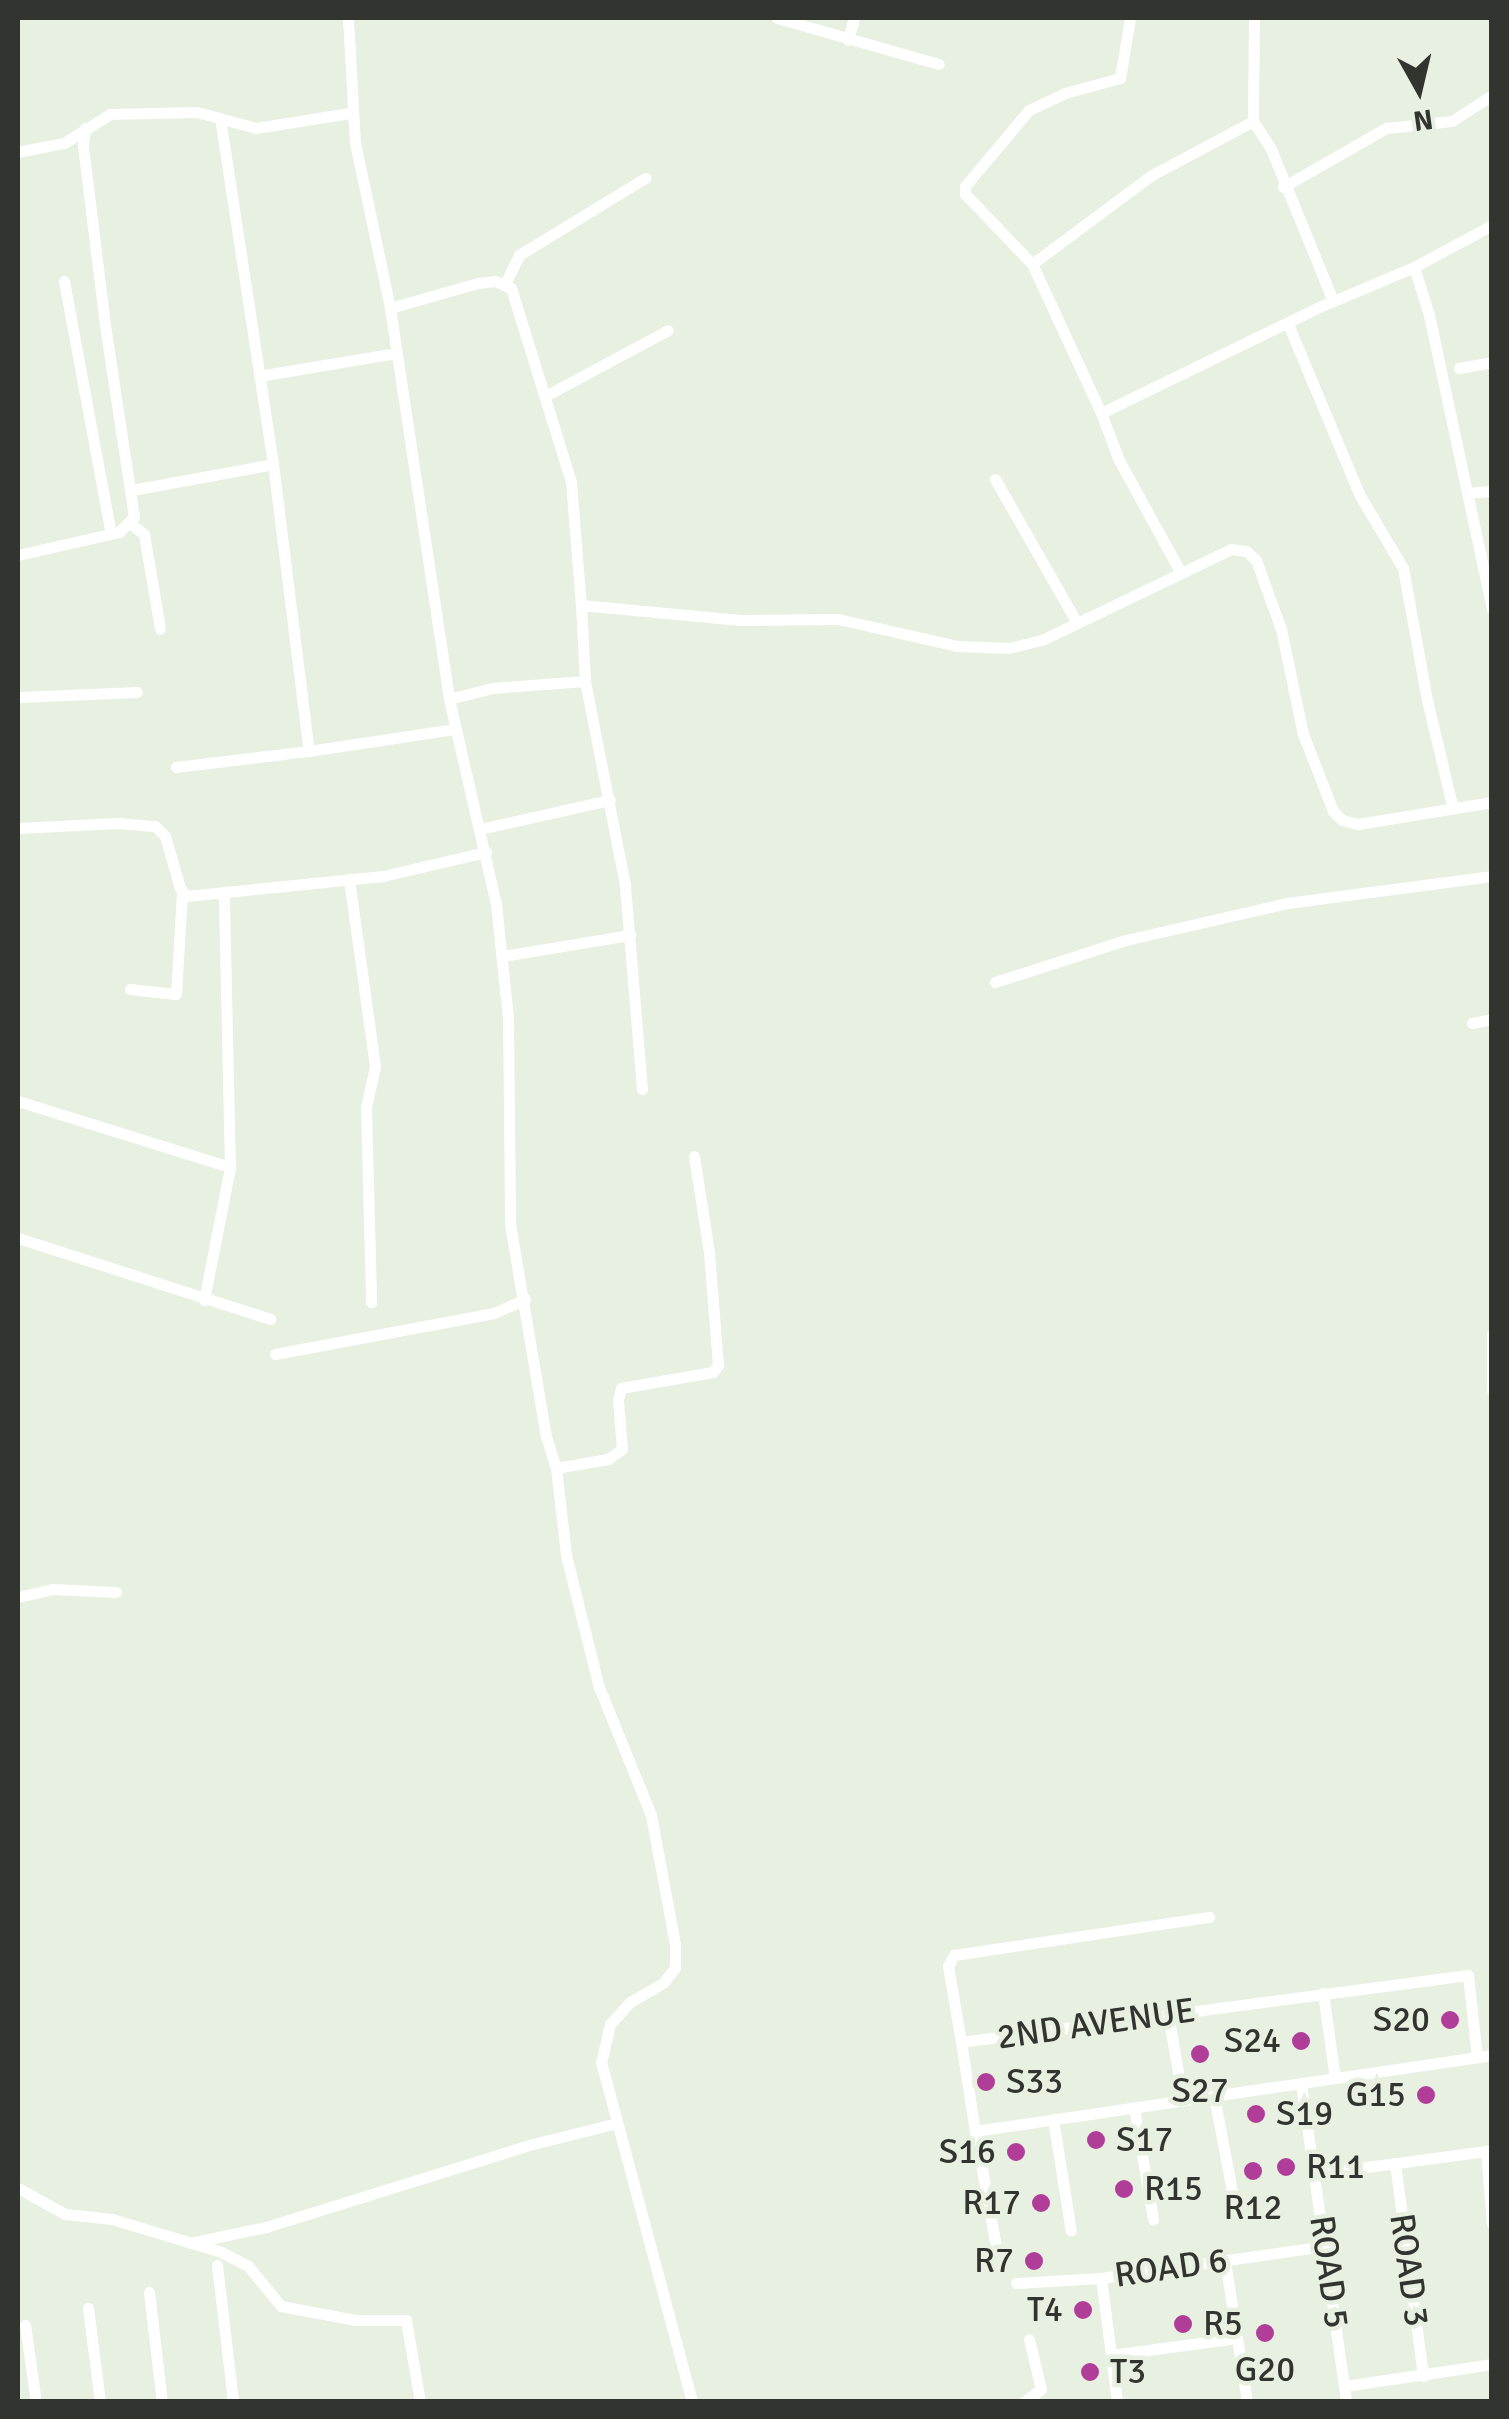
<!DOCTYPE html>
<html>
<head>
<meta charset="utf-8">
<style>
	body { margin:0 }
	#map { position:relative; width:1509px; height:2419px; overflow:hidden; background:#e8f0e1; font-family:Signika,sans-serif }
	div>[style] { position:absolute }
	.street>* { height:11px; margin:-5.5px; padding:0 5.5px; transform-origin:5.5px; border-radius:5.5px; background:#fff }
	.dots>* { width:28px; height:28px; translate:-50% -50%; box-sizing:border-box; border:5px solid #e8f0e1; border-radius:50% }
	span { translate:-50% -50%; white-space:nowrap; text-align:center; line-height:1.15; -webkit-text-stroke:9px #e8f0e1; paint-order:stroke }
	.poi-label { font-size:35px; color:#32352f }
	.right { translate:-100% -50%; text-align:right }
	.left { translate:0 -50%; text-align:left }
	.street-label { font-size:35px; color:#32352f }
	.frame { position:absolute; inset:0; border:20px solid #32352f; pointer-events:none }
	.north { position:absolute; left:1369px; top:40px; width:100px; height:100px; -webkit-text-stroke:8px #e8f0e1; paint-order:stroke; rotate:172deg; font-size:28px; font-weight:700; line-height:40px; text-align:center; color:#32352f }
	.north::after { content:''; display:block; margin:auto; width:35px; height:45px; background:#32352f; clip-path:polygon(50% 0,100% 100%,50% 72%,0 100%) }
</style>
</head>
<body>
<div id="map">
	<div class="street">
		<div style="left:348px;top:18px;width:125px;rotate:86.8deg"></div>
		<div style="left:355px;top:143px;width:169px;rotate:78deg"></div>
		<div style="left:390px;top:308px;width:395px;rotate:81.4deg"></div>
		<div style="left:449px;top:699px;width:210px;rotate:77.1deg"></div>
		<div style="left:496px;top:904px;width:115px;rotate:84deg"></div>
		<div style="left:508px;top:1018px;width:206px;rotate:89.4deg"></div>
		<div style="left:510px;top:1224px;width:215px;rotate:80.4deg"></div>
		<div style="left:546px;top:1436px;width:34px;rotate:73deg"></div>
		<div style="left:556px;top:1468px;width:88px;rotate:83.4deg"></div>
		<div style="left:566px;top:1555px;width:136px;rotate:76deg"></div>
		<div style="left:599px;top:1687px;width:138px;rotate:67.9deg"></div>
		<div style="left:651px;top:1815px;width:131px;rotate:79.5deg"></div>
		<div style="left:675px;top:1944px;width:24px;rotate:90deg"></div>
		<div style="left:675px;top:1968px;width:19px;rotate:129deg"></div>
		<div style="left:663px;top:1983px;width:38px;rotate:150deg"></div>
		<div style="left:630px;top:2002px;width:30px;rotate:132deg"></div>
		<div style="left:610px;top:2024px;width:39px;rotate:103deg"></div>
		<div style="left:601px;top:2062px;width:352px;rotate:75deg"></div>
		<div style="left:777px;top:18px;width:168px;rotate:15.9deg"></div>
		<div style="left:1254px;top:18px;width:103px;rotate:90.6deg"></div>
		<div style="left:1253px;top:121px;width:33px;rotate:57deg"></div>
		<div style="left:1271px;top:149px;width:164px;rotate:67.8deg"></div>
		<div style="left:848px;top:40px;width:23px;rotate:-75deg"></div>
		<div style="left:18px;top:152px;width:47px;rotate:-11.1deg"></div>
		<div style="left:64px;top:143px;width:54px;rotate:-32.2deg"></div>
		<div style="left:110px;top:114px;width:87px;rotate:-1.3deg"></div>
		<div style="left:197px;top:112px;width:61px;rotate:15.2deg"></div>
		<div style="left:256px;top:128px;width:95px;rotate:-9.1deg"></div>
		<div style="left:1283px;top:187px;width:119px;rotate:-29.8deg"></div>
		<div style="left:1386px;top:128px;width:66px;rotate:-6.1deg"></div>
		<div style="left:1452px;top:121px;width:48px;rotate:-33deg"></div>
		<div style="left:1032px;top:264px;width:149px;rotate:-36.6deg"></div>
		<div style="left:1152px;top:175px;width:115px;rotate:-28.1deg"></div>
		<div style="left:1414px;top:267px;width:50px;rotate:72.6deg"></div>
		<div style="left:1429px;top:315px;width:301px;rotate:77.9deg"></div>
		<div style="left:64px;top:281px;width:257px;rotate:79.5deg"></div>
		<div style="left:505px;top:284px;width:32px;rotate:-64deg"></div>
		<div style="left:519px;top:255px;width:148px;rotate:-31.4deg"></div>
		<div style="left:390px;top:308px;width:91px;rotate:-15.9deg"></div>
		<div style="left:478px;top:283px;width:17px;rotate:-7deg"></div>
		<div style="left:495px;top:281px;width:17px;rotate:24deg"></div>
		<div style="left:511px;top:288px;width:203px;rotate:72.8deg"></div>
		<div style="left:571px;top:482px;width:123px;rotate:85.4deg"></div>
		<div style="left:1288px;top:324px;width:184px;rotate:67.3deg"></div>
		<div style="left:1359px;top:494px;width:86px;rotate:59.3deg"></div>
		<div style="left:1403px;top:568px;width:134px;rotate:79.7deg"></div>
		<div style="left:1427px;top:700px;width:112px;rotate:76.6deg"></div>
		<div style="left:1459px;top:368px;width:34px;rotate:-10deg"></div>
		<div style="left:259px;top:376px;width:140px;rotate:-9.5deg"></div>
		<div style="left:547px;top:395px;width:137px;rotate:-28.2deg"></div>
		<div style="left:1101px;top:413px;width:164px;rotate:-114.8deg"></div>
		<div style="left:1032px;top:264px;width:97px;rotate:-133.7deg"></div>
		<div style="left:965px;top:194px;width:8px;rotate:-90deg"></div>
		<div style="left:965px;top:186px;width:99px;rotate:-49.9deg"></div>
		<div style="left:1029px;top:110px;width:40px;rotate:-25deg"></div>
		<div style="left:1065px;top:93px;width:57px;rotate:-15.3deg"></div>
		<div style="left:1120px;top:78px;width:61px;rotate:-80.5deg"></div>
		<div style="left:273px;top:464px;width:289px;rotate:82.9deg"></div>
		<div style="left:309px;top:751px;width:148px;rotate:-8.6deg"></div>
		<div style="left:995px;top:479px;width:166px;rotate:60.3deg"></div>
		<div style="left:132px;top:490px;width:143px;rotate:-10.4deg"></div>
		<div style="left:273px;top:464px;width:349px;rotate:-98.7deg"></div>
		<div style="left:1467px;top:493px;width:25px;rotate:-5deg"></div>
		<div style="left:131px;top:524px;width:16px;rotate:38deg"></div>
		<div style="left:144px;top:534px;width:96px;rotate:80.4deg"></div>
		<div style="left:18px;top:555px;width:104px;rotate:-12.8deg"></div>
		<div style="left:119px;top:532px;width:21px;rotate:-45deg"></div>
		<div style="left:134px;top:517px;width:194px;rotate:-98.6deg"></div>
		<div style="left:105px;top:325px;width:181px;rotate:-97deg"></div>
		<div style="left:83px;top:145px;width:17px;rotate:-83deg"></div>
		<div style="left:1181px;top:573px;width:129px;rotate:-118.8deg"></div>
		<div style="left:1119px;top:460px;width:50px;rotate:-111deg"></div>
		<div style="left:1101px;top:413px;width:242px;rotate:-25.9deg"></div>
		<div style="left:1319px;top:307px;width:103px;rotate:-22.8deg"></div>
		<div style="left:1414px;top:267px;width:89px;rotate:-28.3deg"></div>
		<div style="left:18px;top:697px;width:119px;rotate:-2.4deg"></div>
		<div style="left:449px;top:699px;width:44px;rotate:-14.3deg"></div>
		<div style="left:492px;top:688px;width:93px;rotate:-4.3deg"></div>
		<div style="left:176px;top:767px;width:134px;rotate:-6.9deg"></div>
		<div style="left:18px;top:828px;width:100px;rotate:-2.9deg"></div>
		<div style="left:118px;top:823px;width:37px;rotate:5deg"></div>
		<div style="left:155px;top:826px;width:14px;rotate:45deg"></div>
		<div style="left:165px;top:836px;width:54px;rotate:73.9deg"></div>
		<div style="left:180px;top:888px;width:10px;rotate:53deg"></div>
		<div style="left:186px;top:896px;width:198px;rotate:-5.8deg"></div>
		<div style="left:383px;top:876px;width:106px;rotate:-13.1deg"></div>
		<div style="left:480px;top:829px;width:133px;rotate:-12.6deg"></div>
		<div style="left:349px;top:879px;width:190px;rotate:82.1deg"></div>
		<div style="left:375px;top:1067px;width:41px;rotate:102.7deg"></div>
		<div style="left:366px;top:1107px;width:195px;rotate:88.5deg"></div>
		<div style="left:503px;top:956px;width:129px;rotate:-9.4deg"></div>
		<div style="left:995px;top:982px;width:138px;rotate:-17.8deg"></div>
		<div style="left:1126px;top:940px;width:165px;rotate:-12.9deg"></div>
		<div style="left:1287px;top:903px;width:207px;rotate:-7.5deg"></div>
		<div style="left:130px;top:989px;width:46px;rotate:6.2deg"></div>
		<div style="left:176px;top:994px;width:101px;rotate:-86.6deg"></div>
		<div style="left:1472px;top:1023px;width:20px;rotate:-11deg"></div>
		<div style="left:642px;top:1089px;width:205px;rotate:-94.8deg"></div>
		<div style="left:625px;top:885px;width:208px;rotate:-101.1deg"></div>
		<div style="left:585px;top:681px;width:76px;rotate:-93deg"></div>
		<div style="left:581px;top:605px;width:160px;rotate:5.4deg"></div>
		<div style="left:740px;top:620px;width:98px;rotate:-0.6deg"></div>
		<div style="left:838px;top:619px;width:123px;rotate:12.7deg"></div>
		<div style="left:958px;top:646px;width:51px;rotate:2.2deg"></div>
		<div style="left:1009px;top:648px;width:34px;rotate:-14deg"></div>
		<div style="left:1042px;top:640px;width:210px;rotate:-25.7deg"></div>
		<div style="left:1231px;top:549px;width:15px;rotate:8deg"></div>
		<div style="left:1246px;top:551px;width:13px;rotate:42deg"></div>
		<div style="left:1256px;top:560px;width:73px;rotate:70.1deg"></div>
		<div style="left:1281px;top:629px;width:107px;rotate:78.2deg"></div>
		<div style="left:1303px;top:734px;width:83px;rotate:68.7deg"></div>
		<div style="left:1333px;top:811px;width:13px;rotate:45deg"></div>
		<div style="left:1342px;top:820px;width:16px;rotate:14deg"></div>
		<div style="left:1358px;top:824px;width:136px;rotate:-9.3deg"></div>
		<div style="left:18px;top:1101px;width:222px;rotate:17.3deg"></div>
		<div style="left:18px;top:1238px;width:265px;rotate:17.8deg"></div>
		<div style="left:204px;top:1300px;width:136px;rotate:-78.9deg"></div>
		<div style="left:230px;top:1167px;width:272px;rotate:-91.3deg"></div>
		<div style="left:1492px;top:1334px;width:56px;rotate:90deg"></div>
		<div style="left:275px;top:1354px;width:223px;rotate:-10.6deg"></div>
		<div style="left:494px;top:1313px;width:34px;rotate:-24deg"></div>
		<div style="left:556px;top:1468px;width:53px;rotate:-9.8deg"></div>
		<div style="left:608px;top:1459px;width:17px;rotate:-36deg"></div>
		<div style="left:622px;top:1449px;width:49px;rotate:-94.7deg"></div>
		<div style="left:618px;top:1400px;width:12px;rotate:-76deg"></div>
		<div style="left:621px;top:1388px;width:93px;rotate:-9.9deg"></div>
		<div style="left:713px;top:1372px;width:9px;rotate:-54deg"></div>
		<div style="left:718px;top:1365px;width:113px;rotate:-94.6deg"></div>
		<div style="left:709px;top:1252px;width:97px;rotate:-98.9deg"></div>
		<div style="left:18px;top:1597px;width:35px;rotate:-13deg"></div>
		<div style="left:52px;top:1589px;width:64px;rotate:2.7deg"></div>
		<div style="left:1323px;top:1993px;width:86px;rotate:82deg"></div>
		<div style="left:1168px;top:2014px;width:88px;rotate:80.2deg"></div>
		<div style="left:961px;top:2042px;width:77px;rotate:-99.7deg"></div>
		<div style="left:948px;top:1966px;width:13px;rotate:-61deg"></div>
		<div style="left:954px;top:1955px;width:258px;rotate:-8.5deg"></div>
		<div style="left:1477px;top:2057px;width:82px;rotate:-96.3deg"></div>
		<div style="left:1468px;top:1975px;width:511px;rotate:172.47deg"></div>
		<div style="left:961px;top:2042px;width:90px;rotate:81.1deg"></div>
		<div style="left:975px;top:2131px;width:523px;rotate:-8.36deg"></div>
		<div style="left:1301px;top:2084px;width:321px;rotate:81.9deg"></div>
		<div style="left:1214px;top:2096px;width:113px;rotate:79.3deg"></div>
		<div style="left:1134px;top:2108px;width:113px;rotate:80.3deg"></div>
		<div style="left:1053px;top:2119px;width:113px;rotate:80.9deg"></div>
		<div style="left:975px;top:2131px;width:118px;rotate:79.7deg"></div>
		<div style="left:1492px;top:2150px;width:6px;rotate:171deg"></div>
		<div style="left:1486px;top:2151px;width:73px;rotate:85.3deg"></div>
		<div style="left:1395px;top:2163px;width:215px;rotate:82.5deg"></div>
		<div style="left:1314px;top:2174px;width:174px;rotate:-7.6deg"></div>
		<div style="left:18px;top:2188px;width:54px;rotate:29deg"></div>
		<div style="left:65px;top:2214px;width:47px;rotate:6.1deg"></div>
		<div style="left:112px;top:2219px;width:112px;rotate:16.7deg"></div>
		<div style="left:219px;top:2251px;width:33px;rotate:27deg"></div>
		<div style="left:248px;top:2266px;width:52px;rotate:50.5deg"></div>
		<div style="left:281px;top:2306px;width:75px;rotate:10.7deg"></div>
		<div style="left:355px;top:2320px;width:51px"></div>
		<div style="left:406px;top:2320px;width:83px;rotate:80.3deg"></div>
		<div style="left:190px;top:2243px;width:78px;rotate:-11.9deg"></div>
		<div style="left:266px;top:2227px;width:275px;rotate:-17.3deg"></div>
		<div style="left:529px;top:2145px;width:91px;rotate:-14deg"></div>
		<div style="left:1225px;top:2261px;width:143px;rotate:81.1deg"></div>
		<div style="left:217px;top:2265px;width:138px;rotate:83.3deg"></div>
		<div style="left:1101px;top:2278px;width:125px;rotate:82.6deg"></div>
		<div style="left:1016px;top:2283px;width:85px;rotate:-3.4deg"></div>
		<div style="left:1101px;top:2278px;width:226px;rotate:-8.1deg"></div>
		<div style="left:149px;top:2292px;width:111px;rotate:83.3deg"></div>
		<div style="left:88px;top:2308px;width:95px;rotate:82.7deg"></div>
		<div style="left:25px;top:2325px;width:78px;rotate:81.9deg"></div>
		<div style="left:1111px;top:2355px;width:127px;rotate:-7.7deg"></div>
		<div style="left:1345px;top:2386px;width:149px;rotate:-8.5deg"></div>
		<div style="left:1024px;top:2402px;width:21px;rotate:-37deg"></div>
		<div style="left:1041px;top:2389px;width:51px;rotate:-103.5deg"></div>
	</div>
	<div class="dots">
		<div style="left:1450px;top:2020px;background:#b03e99"></div>
		<div style="left:1301px;top:2041px;background:#b03e99"></div>
		<div style="left:1200px;top:2054px;background:#b03e99"></div>
		<div style="left:986px;top:2082px;background:#b03e99"></div>
		<div style="left:1426px;top:2095px;background:#b03e99"></div>
		<div style="left:1256px;top:2114px;background:#b03e99"></div>
		<div style="left:1096px;top:2140px;background:#b03e99"></div>
		<div style="left:1016px;top:2152px;background:#b03e99"></div>
		<div style="left:1286px;top:2167px;background:#b03e99"></div>
		<div style="left:1253px;top:2171px;background:#b03e99"></div>
		<div style="left:1124px;top:2189px;background:#b03e99"></div>
		<div style="left:1041px;top:2203px;background:#b03e99"></div>
		<div style="left:1034px;top:2261px;background:#b03e99"></div>
		<div style="left:1083px;top:2310px;background:#b03e99"></div>
		<div style="left:1183px;top:2324px;background:#b03e99"></div>
		<div style="left:1265px;top:2333px;background:#b03e99"></div>
		<div style="left:1090px;top:2372px;background:#b03e99"></div>
	</div>
	<div class="poi-label">
		<span class="right" style="left:1430px;top:2020px">S20</span>
		<span class="right" style="left:1281px;top:2041px">S24</span>
		<span class="left" style="left:1006px;top:2082px">S33</span>
		<span style="left:1200px;top:2091px">S27</span>
		<span class="right" style="left:1406px;top:2095px">G15</span>
		<span class="left" style="left:1276px;top:2114px">S19</span>
		<span class="left" style="left:1116px;top:2140px">S17</span>
		<span class="right" style="left:996px;top:2152px">S16</span>
		<span class="left" style="left:1306px;top:2167px">R11</span>
		<span class="left" style="left:1144px;top:2189px">R15</span>
		<span class="right" style="left:1021px;top:2203px">R17</span>
		<span style="left:1253px;top:2208px">R12</span>
		<span class="right" style="left:1014px;top:2261px">R7</span>
		<span class="right" style="left:1063px;top:2310px">T4</span>
		<span class="left" style="left:1203px;top:2324px">R5</span>
		<span style="left:1265px;top:2370px">G20</span>
		<span class="left" style="left:1110px;top:2372px">T3</span>
	</div>
	<div class="street-label">
		<span style="left:1096px;top:2024px;rotate:-8deg">2ND AVENUE</span>
		<span style="left:1171px;top:2268px;rotate:-8deg">ROAD 6</span>
		<span style="left:1409px;top:2270px;rotate:82deg">ROAD 3</span>
		<span style="left:1329px;top:2272px;rotate:82deg">ROAD 5</span>
	</div>
	<div class="frame"></div>
	<div class="north">N</div>
</div>
</body>
</html>
